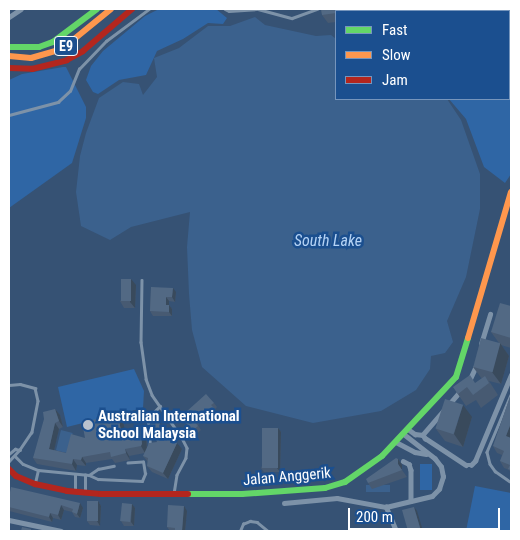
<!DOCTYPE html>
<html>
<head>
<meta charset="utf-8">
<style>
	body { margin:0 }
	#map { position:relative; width:520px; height:540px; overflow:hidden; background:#365274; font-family:"Roboto Condensed",sans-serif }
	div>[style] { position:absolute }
	.green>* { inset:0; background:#2f66a5; transform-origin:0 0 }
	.water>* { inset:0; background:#3b618d; transform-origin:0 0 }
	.path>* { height:1px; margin-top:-0.5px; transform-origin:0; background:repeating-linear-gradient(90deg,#7d92a8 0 2.5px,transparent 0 6.5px) }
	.lane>* { height:2.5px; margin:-1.25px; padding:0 1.25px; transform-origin:1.25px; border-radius:1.25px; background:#7d92a8 }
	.street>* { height:4.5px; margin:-2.25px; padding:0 2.25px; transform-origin:2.25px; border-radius:2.25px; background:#7d92a8 }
	.fast>* { height:6px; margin:-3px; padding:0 3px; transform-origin:3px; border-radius:3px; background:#63d668 }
	.slow>* { height:6px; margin:-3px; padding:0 3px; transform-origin:3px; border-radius:3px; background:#ff974d }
	.jam>* { height:6px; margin:-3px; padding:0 3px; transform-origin:3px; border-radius:3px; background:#b3261e }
	.wall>* { inset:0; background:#475a72; transform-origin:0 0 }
	.shaded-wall>* { inset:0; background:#394a5c }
	.building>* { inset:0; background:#526984; transform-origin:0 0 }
	.dots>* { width:14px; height:14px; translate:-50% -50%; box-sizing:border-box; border:2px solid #1b4f8f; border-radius:50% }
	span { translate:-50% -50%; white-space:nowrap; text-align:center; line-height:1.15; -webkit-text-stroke:5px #1b4f8f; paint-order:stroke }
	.shield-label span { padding:1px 4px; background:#1b4f8f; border:1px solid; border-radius:4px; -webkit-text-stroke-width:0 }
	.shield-label { font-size:14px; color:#fff; font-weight:700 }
	.poi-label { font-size:15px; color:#fff; font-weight:700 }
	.left { translate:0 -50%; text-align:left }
	.street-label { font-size:15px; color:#fff }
	.water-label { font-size:16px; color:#b5d3f5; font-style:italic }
	.frame { position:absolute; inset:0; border:10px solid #fff; pointer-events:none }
	.legend { position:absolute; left:335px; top:10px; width:175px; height:90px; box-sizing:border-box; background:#1b4f8f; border:1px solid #7695bc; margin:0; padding:6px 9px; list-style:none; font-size:15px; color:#fff }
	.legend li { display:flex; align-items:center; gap:10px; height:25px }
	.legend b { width:25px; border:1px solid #7695bc }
	.scale { position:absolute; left:348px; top:508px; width:152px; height:22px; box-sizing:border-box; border:2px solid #fff; border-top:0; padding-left:6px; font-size:15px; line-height:18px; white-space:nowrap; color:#fff; -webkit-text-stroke:4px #1b4f8f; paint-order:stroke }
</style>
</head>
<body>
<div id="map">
	<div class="green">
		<div style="clip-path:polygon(159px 9px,216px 9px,227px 18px,223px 24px,208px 23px,183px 39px,157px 51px,146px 75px,119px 80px,98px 94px,93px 92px,86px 80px,91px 66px,103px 51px,145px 16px)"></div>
		<div style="clip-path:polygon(63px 67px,66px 67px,86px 107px,86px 118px,72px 163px,9px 208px,9px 80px,22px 74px)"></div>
		<div style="clip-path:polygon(509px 80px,511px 80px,511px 174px,505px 183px,484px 167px,466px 119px,449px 99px,509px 99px)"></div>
		<div style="clip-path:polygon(134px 369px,144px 391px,143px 408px,67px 427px,58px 387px)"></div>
		<div style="left:420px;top:464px;width:12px;height:26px"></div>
		<div style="clip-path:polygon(475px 486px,511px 493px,511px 531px,466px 531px)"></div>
	</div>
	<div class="water">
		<div style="clip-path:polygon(255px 17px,265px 25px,316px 36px,331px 35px,336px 39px,336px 99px,447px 99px,461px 120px,480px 174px,480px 209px,466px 277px,447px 321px,453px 342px,445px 353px,431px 356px,430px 369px,416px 390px,381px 411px,313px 423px,246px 406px,202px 367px,192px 330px,189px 294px,187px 247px,190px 212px,131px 227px,110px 240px,81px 226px,76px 192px,80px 156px,86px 133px,99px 98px,123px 82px,139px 84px,143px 95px,157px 77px,154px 58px,179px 48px,208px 26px,230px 26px)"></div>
		<div style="left:61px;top:430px;width:12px;height:21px;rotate:14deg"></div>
		<div style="left:390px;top:485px;width:7px;height:24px;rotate:90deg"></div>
	</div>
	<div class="path">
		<div style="left:509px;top:77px;width:2px"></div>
	</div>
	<div class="lane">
		<div style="left:225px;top:9px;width:4px;rotate:27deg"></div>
		<div style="left:229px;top:11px;width:27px;rotate:-4deg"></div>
		<div style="left:258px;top:9px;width:35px;rotate:15deg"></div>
		<div style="left:292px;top:18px;width:27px;rotate:-20deg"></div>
		<div style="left:509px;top:58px;width:2px"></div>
		<div style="left:9px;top:115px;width:51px;rotate:-14.9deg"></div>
		<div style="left:58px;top:102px;width:16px;rotate:-43deg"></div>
		<div style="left:70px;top:91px;width:24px;rotate:-68deg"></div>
		<div style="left:79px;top:69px;width:39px;rotate:-46deg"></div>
		<div style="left:106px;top:41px;width:54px;rotate:-36.7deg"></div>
		<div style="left:142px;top:280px;width:62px;rotate:90.9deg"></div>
		<div style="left:141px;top:342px;width:37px;rotate:82deg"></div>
		<div style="left:146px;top:379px;width:17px;rotate:69deg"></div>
		<div style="left:152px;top:395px;width:52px;rotate:55.1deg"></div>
		<div style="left:182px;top:438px;width:11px;rotate:63deg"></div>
		<div style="left:187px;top:448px;width:10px;rotate:96deg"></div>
		<div style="left:186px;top:458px;width:19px;rotate:118deg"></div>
		<div style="left:177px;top:475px;width:18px;rotate:99deg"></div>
		<div style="left:9px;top:385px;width:11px;rotate:-5deg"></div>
		<div style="left:20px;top:384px;width:16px;rotate:15deg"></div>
		<div style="left:35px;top:388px;width:13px;rotate:77deg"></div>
		<div style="left:38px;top:401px;width:32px;rotate:101deg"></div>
		<div style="left:32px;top:432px;width:22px;rotate:124deg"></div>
		<div style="left:20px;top:450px;width:16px;rotate:133deg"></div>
		<div style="left:511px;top:395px;width:62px;rotate:112.8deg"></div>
		<div style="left:487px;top:452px;width:12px;rotate:76deg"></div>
		<div style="left:490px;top:464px;width:9px;rotate:54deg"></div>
		<div style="left:495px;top:471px;width:19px;rotate:35deg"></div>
		<div style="left:150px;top:446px;width:24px;rotate:-95deg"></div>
		<div style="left:148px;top:422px;width:6px;rotate:-72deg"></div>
		<div style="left:150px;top:416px;width:14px;rotate:-45deg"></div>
		<div style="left:9px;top:454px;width:8px;rotate:-40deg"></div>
		<div style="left:15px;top:449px;width:5px;rotate:11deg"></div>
		<div style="left:15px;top:456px;width:11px;rotate:45deg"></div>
		<div style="left:23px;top:464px;width:16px;rotate:22deg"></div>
		<div style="left:38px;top:470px;width:51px;rotate:5.6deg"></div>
		<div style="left:89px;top:475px;width:10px;rotate:24deg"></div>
		<div style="left:98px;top:479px;width:44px;rotate:2.6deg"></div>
		<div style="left:142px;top:481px;width:8px;rotate:-67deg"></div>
		<div style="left:145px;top:474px;width:12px;rotate:-99deg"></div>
		<div style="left:143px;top:462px;width:15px;rotate:176deg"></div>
		<div style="left:89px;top:475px;width:11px;rotate:-34deg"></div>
		<div style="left:98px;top:469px;width:16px;rotate:-11deg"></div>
		<div style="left:35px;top:483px;width:13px;rotate:-77deg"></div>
		<div style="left:75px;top:491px;width:16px;rotate:-90deg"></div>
		<div style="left:85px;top:491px;width:16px;rotate:-90deg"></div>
		<div style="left:240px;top:531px;width:8px;rotate:-67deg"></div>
		<div style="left:243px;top:524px;width:8px;rotate:-23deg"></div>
		<div style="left:250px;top:521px;width:7px;rotate:8deg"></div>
		<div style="left:257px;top:522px;width:14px;rotate:39deg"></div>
	</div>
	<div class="street">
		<div style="left:9px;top:17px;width:14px;rotate:-34deg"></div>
		<div style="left:481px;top:344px;width:31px;rotate:-73deg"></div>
		<div style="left:469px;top:381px;width:17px;rotate:-65deg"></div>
		<div style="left:461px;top:391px;width:58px;rotate:130.8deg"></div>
		<div style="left:423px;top:435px;width:4px;rotate:56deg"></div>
		<div style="left:425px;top:438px;width:49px;rotate:33.4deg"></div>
		<div style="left:466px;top:465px;width:5px"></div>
		<div style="left:471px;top:465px;width:6px;rotate:-45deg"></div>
		<div style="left:475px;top:461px;width:93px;rotate:-67.3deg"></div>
		<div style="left:408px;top:429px;width:9px;rotate:36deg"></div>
		<div style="left:415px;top:434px;width:8px;rotate:7deg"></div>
		<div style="left:396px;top:442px;width:21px;rotate:28deg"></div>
		<div style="left:415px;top:452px;width:11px;rotate:10deg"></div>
		<div style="left:403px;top:461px;width:7px;rotate:27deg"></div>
		<div style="left:409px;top:464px;width:6px;rotate:72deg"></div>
		<div style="left:411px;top:470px;width:31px;rotate:90deg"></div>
		<div style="left:284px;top:503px;width:53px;rotate:-5.4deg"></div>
		<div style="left:337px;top:498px;width:50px;rotate:10.4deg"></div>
		<div style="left:9px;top:520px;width:53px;rotate:11.9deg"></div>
		<div style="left:396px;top:531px;width:26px;rotate:-113deg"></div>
		<div style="left:386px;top:507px;width:47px;rotate:-13.4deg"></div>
		<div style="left:432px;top:496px;width:10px;rotate:-45deg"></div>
		<div style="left:439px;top:489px;width:13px;rotate:-72deg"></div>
		<div style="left:443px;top:477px;width:10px;rotate:-101deg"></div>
		<div style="left:441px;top:467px;width:10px;rotate:-127deg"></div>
		<div style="left:435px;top:459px;width:41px;rotate:-142deg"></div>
	</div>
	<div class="fast">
		<div style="left:9px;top:47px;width:30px"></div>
		<div style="left:39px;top:47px;width:15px;rotate:-20deg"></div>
		<div style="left:53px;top:42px;width:55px;rotate:-36.9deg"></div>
		<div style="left:188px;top:494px;width:54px"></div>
		<div style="left:242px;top:494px;width:83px;rotate:-4.1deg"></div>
		<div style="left:325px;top:488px;width:21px;rotate:-17deg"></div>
		<div style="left:345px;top:482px;width:45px;rotate:-35.1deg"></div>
		<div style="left:382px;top:456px;width:108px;rotate:-46.9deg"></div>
		<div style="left:456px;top:377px;width:41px;rotate:-72.9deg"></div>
	</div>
	<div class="slow">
		<div style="left:9px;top:56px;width:22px;rotate:5deg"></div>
		<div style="left:31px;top:58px;width:32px;rotate:-16deg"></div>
		<div style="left:62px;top:49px;width:63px;rotate:-39.2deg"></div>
		<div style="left:468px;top:338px;width:152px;rotate:-73.6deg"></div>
	</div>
	<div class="jam">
		<div style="left:9px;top:68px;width:23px;rotate:2deg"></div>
		<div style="left:32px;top:69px;width:36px;rotate:-14deg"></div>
		<div style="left:67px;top:60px;width:18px;rotate:-29deg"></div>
		<div style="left:83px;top:51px;width:65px;rotate:-40.6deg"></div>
		<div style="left:9px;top:469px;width:10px;rotate:45deg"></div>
		<div style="left:16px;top:476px;width:21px;rotate:23deg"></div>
		<div style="left:35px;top:484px;width:33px;rotate:12deg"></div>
		<div style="left:67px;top:491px;width:34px;rotate:5deg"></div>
		<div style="left:101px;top:494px;width:87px"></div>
	</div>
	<div class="wall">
		<div style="clip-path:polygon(321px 9px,363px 9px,363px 11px,336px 11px,336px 22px,328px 23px,322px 15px)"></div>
		<div style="left:511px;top:9px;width:44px;height:3px;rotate:90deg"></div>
		<div style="clip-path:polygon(136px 285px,135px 308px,124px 308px,120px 301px)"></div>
		<div style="clip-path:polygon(151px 287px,176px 292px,175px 302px,169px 301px,169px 305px,172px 309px,172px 316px,153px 316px,150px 311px)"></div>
		<div style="clip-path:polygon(511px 306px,511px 348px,501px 345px,509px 356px,501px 384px,489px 381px,498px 395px,481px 408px,476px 400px,466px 406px,453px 387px,476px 383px,482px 379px,473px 367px,499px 343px,491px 332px)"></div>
		<div style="clip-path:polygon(511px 394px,511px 473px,509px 470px,504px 468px,500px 461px,502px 455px,497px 453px,493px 446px)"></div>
		<div style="clip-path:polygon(214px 403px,217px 407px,215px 409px,217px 412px,209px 419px,207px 417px,198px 425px,201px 430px,195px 435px,186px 423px,191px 418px,186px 412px)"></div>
		<div style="clip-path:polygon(55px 409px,60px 415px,63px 427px,59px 429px,54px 450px,66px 453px,85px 438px,123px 421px,124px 430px,141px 427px,146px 434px,147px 448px,157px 442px,163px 427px,167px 439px,182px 449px,168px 479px,152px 472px,147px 466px,148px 462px,143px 456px,145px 453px,129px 456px,130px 460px,115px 463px,112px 459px,86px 463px,86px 466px,77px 465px,76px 471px,37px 464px,33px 458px)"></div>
		<div style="clip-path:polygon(472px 417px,463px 447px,445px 441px,436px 429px)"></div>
		<div style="clip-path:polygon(278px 428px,281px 432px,280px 472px,264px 472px,261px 468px)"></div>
		<div style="clip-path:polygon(398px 459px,402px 465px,402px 470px,407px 477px,372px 489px,368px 483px)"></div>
		<div style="clip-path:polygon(9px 493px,9px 494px,83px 508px,80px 518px,75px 517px,72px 512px,64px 510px,61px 520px,53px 518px,52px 522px,9px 511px)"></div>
		<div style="clip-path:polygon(98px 501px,101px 506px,100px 526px,90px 525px,87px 521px)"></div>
		<div style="clip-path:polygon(132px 504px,135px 508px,134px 526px,124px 526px,121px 521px)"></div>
		<div style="clip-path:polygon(187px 511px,185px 531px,170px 531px,167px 527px)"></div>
	</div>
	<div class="shaded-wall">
		<div style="clip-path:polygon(358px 9px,363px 9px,363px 11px,359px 11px)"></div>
		<div style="clip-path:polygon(131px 279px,136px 285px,135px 308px,130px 302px)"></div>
		<div style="clip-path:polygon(173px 288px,176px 292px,175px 302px,172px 297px)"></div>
		<div style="clip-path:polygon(166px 297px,169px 301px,169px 309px,166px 305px)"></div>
		<div style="clip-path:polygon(169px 305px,172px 309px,172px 316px,169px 312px)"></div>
		<div style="clip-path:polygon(500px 343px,509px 356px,501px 384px,492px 372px)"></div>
		<div style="clip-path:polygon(463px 405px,472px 417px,463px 447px,454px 434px)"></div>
		<div style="clip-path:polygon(55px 409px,60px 415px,63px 427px,59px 421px)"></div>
		<div style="clip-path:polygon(118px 415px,123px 421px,126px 437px,121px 431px)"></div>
		<div style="clip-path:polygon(159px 421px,163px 427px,169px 444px,165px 438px)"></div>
		<div style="clip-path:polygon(55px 423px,59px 429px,53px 455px,49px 449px)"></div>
		<div style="clip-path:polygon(511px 423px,511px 440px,506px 436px)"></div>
		<div style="clip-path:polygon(141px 427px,146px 434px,147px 450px,145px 453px,141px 446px)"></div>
		<div style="clip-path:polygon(278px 428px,281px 432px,280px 472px,277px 468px)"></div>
		<div style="clip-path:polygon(177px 443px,182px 449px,168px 479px,163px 473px)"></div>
		<div style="clip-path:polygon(125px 449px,129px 456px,130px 460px,126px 453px)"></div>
		<div style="clip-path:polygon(82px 457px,86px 463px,86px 466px,81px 460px)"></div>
		<div style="clip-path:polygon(73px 459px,77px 465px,76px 471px,72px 464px)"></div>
		<div style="clip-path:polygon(398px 459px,402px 465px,402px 470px,398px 464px)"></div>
		<div style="clip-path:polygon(98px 501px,101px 506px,100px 526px,97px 521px)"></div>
		<div style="clip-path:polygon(80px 503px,83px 508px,80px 518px,77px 514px)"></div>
		<div style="clip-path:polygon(132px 504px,135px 508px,134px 526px,131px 522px)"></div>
		<div style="clip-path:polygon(61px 505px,64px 510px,61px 520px,58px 515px)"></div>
		<div style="clip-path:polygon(184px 506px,187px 511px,185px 531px,182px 531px)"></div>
		<div style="clip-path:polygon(414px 507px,417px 511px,423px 531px,421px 531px)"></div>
		<div style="clip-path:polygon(50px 513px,53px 518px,52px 522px,49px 517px)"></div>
	</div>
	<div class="building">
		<div style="clip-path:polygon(321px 9px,358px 9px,359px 11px,336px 11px,336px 13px,322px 15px)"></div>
		<div style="clip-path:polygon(375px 9px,511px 9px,511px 39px,509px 40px,509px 11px,375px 11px)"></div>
		<div style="left:121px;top:279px;width:10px;height:22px"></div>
		<div style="clip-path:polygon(151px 287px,173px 288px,172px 297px,166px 297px,166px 305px,169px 305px,169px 312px,150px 311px)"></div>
		<div style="clip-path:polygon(500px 303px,511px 306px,511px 338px,491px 332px)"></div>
		<div style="left:481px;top:338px;width:20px;height:30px;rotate:15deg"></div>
		<div style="clip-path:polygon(470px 375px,475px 383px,485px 376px,489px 383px,473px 395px,467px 387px,458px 394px,453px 387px)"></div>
		<div style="clip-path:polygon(206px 394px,214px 403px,211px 405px,214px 408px,206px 415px,204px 412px,194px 421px,198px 426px,192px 431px,186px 423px,192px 418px,186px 412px)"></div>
		<div style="clip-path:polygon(511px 394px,511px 423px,506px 436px,511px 438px,511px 470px,508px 469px,510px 465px,500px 461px,504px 451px,493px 446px)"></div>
		<div style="left:445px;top:399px;width:19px;height:31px;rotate:18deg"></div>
		<div style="clip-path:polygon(55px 409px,59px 421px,55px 423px,49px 449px,66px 453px,71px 434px,85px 438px,82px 422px,118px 415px,121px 431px,141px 427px,142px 444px,141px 446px,125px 449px,126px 453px,111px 457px,110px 452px,82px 457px,81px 460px,73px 459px,72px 464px,33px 458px,44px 419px,43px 412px)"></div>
		<div style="clip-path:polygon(159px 421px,165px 438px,177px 443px,163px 473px,147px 466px,148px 458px,143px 456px,149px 443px,157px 442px,150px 423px)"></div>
		<div style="left:262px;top:428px;width:16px;height:40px"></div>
		<div style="clip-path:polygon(396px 458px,398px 459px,398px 464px,402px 470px,368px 483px,366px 479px)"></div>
		<div style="clip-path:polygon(11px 487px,80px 503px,77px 514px,72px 512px,73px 509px,61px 505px,58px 515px,50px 513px,49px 517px,9px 507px,9px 497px)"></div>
		<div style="left:87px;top:501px;width:11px;height:20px"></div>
		<div style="left:122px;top:503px;width:10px;height:18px;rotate:6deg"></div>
		<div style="clip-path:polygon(168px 505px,184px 506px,182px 531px,175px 531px,175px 528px,167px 527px)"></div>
		<div style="clip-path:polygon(414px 507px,421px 531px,408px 531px,402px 510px)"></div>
		<div style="clip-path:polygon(22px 527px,31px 529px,31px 531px,21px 531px)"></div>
	</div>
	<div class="dots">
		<div style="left:88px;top:425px;background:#b9c2ce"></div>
	</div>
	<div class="shield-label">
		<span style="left:66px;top:46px">E9</span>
	</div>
	<div class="poi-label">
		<span class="left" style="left:98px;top:425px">Australian International<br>School Malaysia</span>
	</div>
	<div class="street-label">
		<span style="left:287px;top:477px;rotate:-5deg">Jalan Anggerik</span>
	</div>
	<div class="water-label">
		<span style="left:328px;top:241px">South Lake</span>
	</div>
	<div class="frame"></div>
	<ul class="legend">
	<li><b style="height:6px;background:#63d668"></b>Fast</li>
	<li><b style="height:6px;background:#ff974d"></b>Slow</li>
	<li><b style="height:6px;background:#b3261e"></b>Jam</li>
	</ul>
	<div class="scale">200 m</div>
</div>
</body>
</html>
